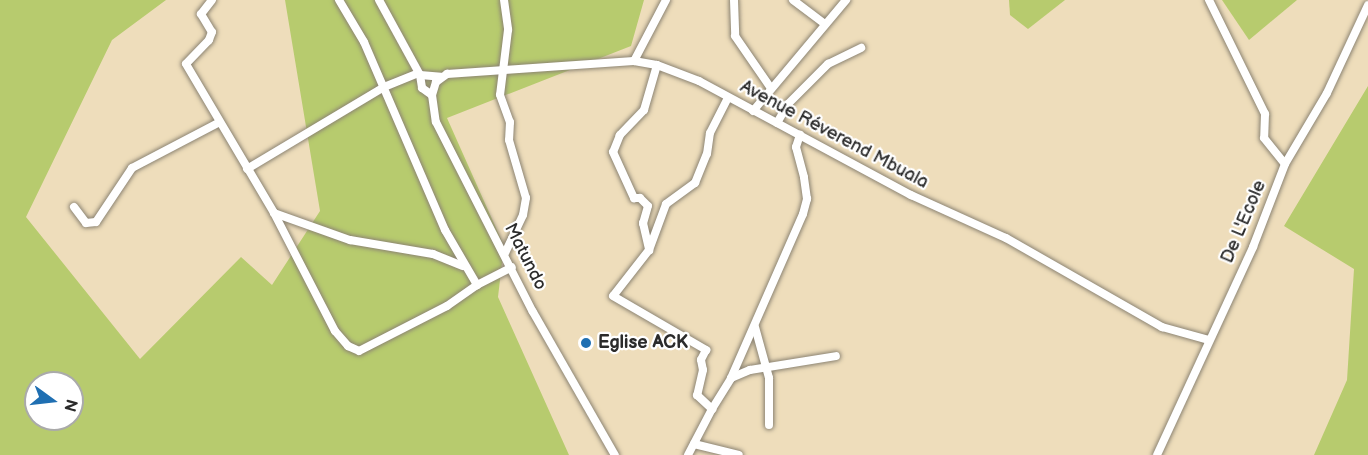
<!DOCTYPE html>
<html>
<head>
<meta charset="utf-8">
<style>
	body { margin:0 }
	#map { position:relative; width:1368px; height:455px; overflow:hidden; background:#edb; font-family:"Balsamiq Sans",sans-serif }
	div>[style] { position:absolute }
	.green>* { inset:0; background:#b7cb6e }
	.roads { filter:drop-shadow(0 0 2px #8c8473) drop-shadow(0 0 2px #8c8473) }
	.street>* { height:8px; margin:-4px; padding:0 4px; transform-origin:4px; border-radius:4px; background:#fff }
	.dots>* { width:16px; height:16px; translate:-50% -50%; box-sizing:border-box; border:3px solid #fff; border-radius:50% }
	span { translate:-50% -50%; white-space:nowrap; text-align:center; line-height:1.15; -webkit-text-stroke:4.5px #fff; paint-order:stroke }
	.street-label { font-size:18px; color:#2b2b2b }
	.poi-label { font-size:18px; color:#2b2b2b; font-weight:700 }
	.left { translate:0 -50%; text-align:left }
	.north { position:absolute; left:24px; top:371px; width:60px; height:60px; box-sizing:border-box; background:#fff; border:2px solid #aaa; border-radius:50%; rotate:105deg; font-size:16px; font-weight:700; line-height:24px; text-align:center; color:#2b2b2b }
	.north::after { content:''; display:block; margin:auto; width:21px; height:27px; background:#1f6fb2; clip-path:polygon(50% 0,100% 100%,50% 72%,0 100%) }
</style>
</head>
<body>
<div id="map">
	<div class="green">
		<div style="clip-path:polygon(evenodd,0 0,166px 0,112px 40px,26px 217px,140px 359px,241px 257px,272px 285px,320px 211px,285px 0,644px 0,631px 46px,447px 118px,504px 246px,498px 297px,569px 455px,0 455px,0 0,36px 383px,72px 383px,72px 419px,36px 419px,36px 383px)"></div>
		<div style="clip-path:polygon(1009px 0,1065px 0,1028px 29px,1010px 15px)"></div>
		<div style="clip-path:polygon(1222px 0,1297px 0,1249px 40px)"></div>
		<div style="clip-path:polygon(1368px 86px,1368px 455px,1314px 455px,1347px 380px,1354px 269px,1284px 226px)"></div>
	</div>
	<div class="roads">
		<div class="street">
			<div style="left:212px;top:0;width:18px;rotate:128deg"></div>
			<div style="left:201px;top:14px;width:21px;rotate:59deg"></div>
			<div style="left:212px;top:32px;width:9px;rotate:111deg"></div>
			<div style="left:209px;top:40px;width:33px;rotate:134deg"></div>
			<div style="left:186px;top:64px;width:173px;rotate:59.4deg"></div>
			<div style="left:274px;top:213px;width:133px;rotate:62.7deg"></div>
			<div style="left:335px;top:331px;width:20px;rotate:49deg"></div>
			<div style="left:348px;top:346px;width:12px;rotate:24deg"></div>
			<div style="left:359px;top:351px;width:99px;rotate:-27.1deg"></div>
			<div style="left:447px;top:306px;width:37px;rotate:-35deg"></div>
			<div style="left:339px;top:0;width:49px;rotate:59.2deg"></div>
			<div style="left:364px;top:42px;width:205px;rotate:66.7deg"></div>
			<div style="left:445px;top:230px;width:64px;rotate:59.8deg"></div>
			<div style="left:477px;top:285px;width:39px;rotate:-27deg"></div>
			<div style="left:379px;top:0;width:85px;rotate:61.3deg"></div>
			<div style="left:420px;top:75px;width:13px;rotate:81deg"></div>
			<div style="left:422px;top:88px;width:12px;rotate:35deg"></div>
			<div style="left:432px;top:95px;width:27px;rotate:82deg"></div>
			<div style="left:436px;top:122px;width:213px;rotate:63deg"></div>
			<div style="left:533px;top:312px;width:165px;rotate:60.2deg"></div>
			<div style="left:504px;top:0;width:30px;rotate:82deg"></div>
			<div style="left:508px;top:30px;width:65px;rotate:97deg"></div>
			<div style="left:500px;top:95px;width:29px;rotate:70deg"></div>
			<div style="left:510px;top:122px;width:18px;rotate:93deg"></div>
			<div style="left:509px;top:140px;width:60px;rotate:73.7deg"></div>
			<div style="left:526px;top:198px;width:17px;rotate:100deg"></div>
			<div style="left:523px;top:215px;width:42px;rotate:115.3deg"></div>
			<div style="left:734px;top:0;width:36px;rotate:88deg"></div>
			<div style="left:735px;top:36px;width:62px;rotate:55.5deg"></div>
			<div style="left:793px;top:0;width:38px;rotate:37deg"></div>
			<div style="left:1209px;top:0;width:127px;rotate:63.8deg"></div>
			<div style="left:1265px;top:114px;width:24px;rotate:92deg"></div>
			<div style="left:1264px;top:138px;width:33px;rotate:51deg"></div>
			<div style="left:634px;top:61px;width:69px;rotate:-62.3deg"></div>
			<div style="left:657px;top:65px;width:47px;rotate:106.1deg"></div>
			<div style="left:644px;top:110px;width:35px;rotate:134deg"></div>
			<div style="left:620px;top:135px;width:18px;rotate:112deg"></div>
			<div style="left:613px;top:152px;width:51px;rotate:65.5deg"></div>
			<div style="left:634px;top:198px;width:6px"></div>
			<div style="left:640px;top:198px;width:11px;rotate:45deg"></div>
			<div style="left:648px;top:206px;width:18px;rotate:106deg"></div>
			<div style="left:643px;top:223px;width:28px;rotate:77deg"></div>
			<div style="left:649px;top:250px;width:58px;rotate:128deg"></div>
			<div style="left:613px;top:296px;width:108px;rotate:30.1deg"></div>
			<div style="left:706px;top:350px;width:11px;rotate:117deg"></div>
			<div style="left:701px;top:360px;width:10px;rotate:79deg"></div>
			<div style="left:703px;top:370px;width:26px;rotate:103deg"></div>
			<div style="left:697px;top:395px;width:21px;rotate:43deg"></div>
			<div style="left:712px;top:409px;width:52px;rotate:117.6deg"></div>
			<div style="left:420px;top:75px;width:21px;rotate:5deg"></div>
			<div style="left:432px;top:95px;width:14px;rotate:-73deg"></div>
			<div style="left:436px;top:82px;width:14px;rotate:-36deg"></div>
			<div style="left:447px;top:74px;width:187px;rotate:-4deg"></div>
			<div style="left:634px;top:61px;width:23px;rotate:10deg"></div>
			<div style="left:657px;top:65px;width:45px;rotate:20.9deg"></div>
			<div style="left:699px;top:81px;width:241px;rotate:28.3deg"></div>
			<div style="left:911px;top:195px;width:104px;rotate:24.4deg"></div>
			<div style="left:1006px;top:238px;width:180px;rotate:29.7deg"></div>
			<div style="left:1162px;top:327px;width:49px;rotate:15.5deg"></div>
			<div style="left:753px;top:111px;width:145px;rotate:-50deg"></div>
			<div style="left:777px;top:123px;width:22px;rotate:-60deg"></div>
			<div style="left:788px;top:104px;width:57px;rotate:-45deg"></div>
			<div style="left:828px;top:64px;width:37px;rotate:-26deg"></div>
			<div style="left:247px;top:169px;width:160px;rotate:-30.9deg"></div>
			<div style="left:384px;top:87px;width:37px;rotate:-22deg"></div>
			<div style="left:74px;top:207px;width:20px;rotate:53deg"></div>
			<div style="left:86px;top:223px;width:10px;rotate:-6deg"></div>
			<div style="left:96px;top:222px;width:65px;rotate:-56.3deg"></div>
			<div style="left:132px;top:168px;width:97px;rotate:-27.6deg"></div>
			<div style="left:274px;top:213px;width:81px;rotate:19.6deg"></div>
			<div style="left:350px;top:240px;width:84px;rotate:9.6deg"></div>
			<div style="left:433px;top:254px;width:32px;rotate:22deg"></div>
			<div style="left:649px;top:250px;width:49px;rotate:-69.7deg"></div>
			<div style="left:666px;top:204px;width:36px;rotate:-36deg"></div>
			<div style="left:695px;top:183px;width:31px;rotate:-68deg"></div>
			<div style="left:707px;top:154px;width:21px;rotate:-82deg"></div>
			<div style="left:710px;top:133px;width:39px;rotate:-63deg"></div>
			<div style="left:755px;top:327px;width:53px;rotate:74.6deg"></div>
			<div style="left:769px;top:378px;width:47px;rotate:90deg"></div>
			<div style="left:731px;top:378px;width:21px;rotate:-23deg"></div>
			<div style="left:750px;top:370px;width:87px;rotate:-9.2deg"></div>
			<div style="left:712px;top:409px;width:36px;rotate:-58deg"></div>
			<div style="left:731px;top:378px;width:179px;rotate:-66.3deg"></div>
			<div style="left:803px;top:214px;width:16px;rotate:-75deg"></div>
			<div style="left:807px;top:199px;width:22px;rotate:-98deg"></div>
			<div style="left:804px;top:177px;width:31px;rotate:-105deg"></div>
			<div style="left:796px;top:147px;width:13px;rotate:-72deg"></div>
			<div style="left:694px;top:444px;width:46px;rotate:13.7deg"></div>
			<div style="left:1157px;top:455px;width:229px;rotate:-65.2deg"></div>
			<div style="left:1253px;top:247px;width:89px;rotate:-68.9deg"></div>
			<div style="left:1285px;top:164px;width:82px;rotate:-59.4deg"></div>
			<div style="left:1327px;top:93px;width:97px;rotate:-65deg"></div>
		</div>
	</div>
	<div class="dots">
		<div style="left:586px;top:343px;background:#1f6fb2"></div>
	</div>
	<div class="street-label">
		<span style="left:834px;top:135px;rotate:28deg">Avenue Réverend Mbuala</span>
		<span style="left:1244px;top:222px;rotate:-67deg">De L'Ecole</span>
		<span style="left:525px;top:257px;rotate:63deg">Matundo</span>
	</div>
	<div class="poi-label">
		<span class="left" style="left:598px;top:343px">Eglise ACK</span>
	</div>
	<div class="north">N</div>
</div>
</body>
</html>
